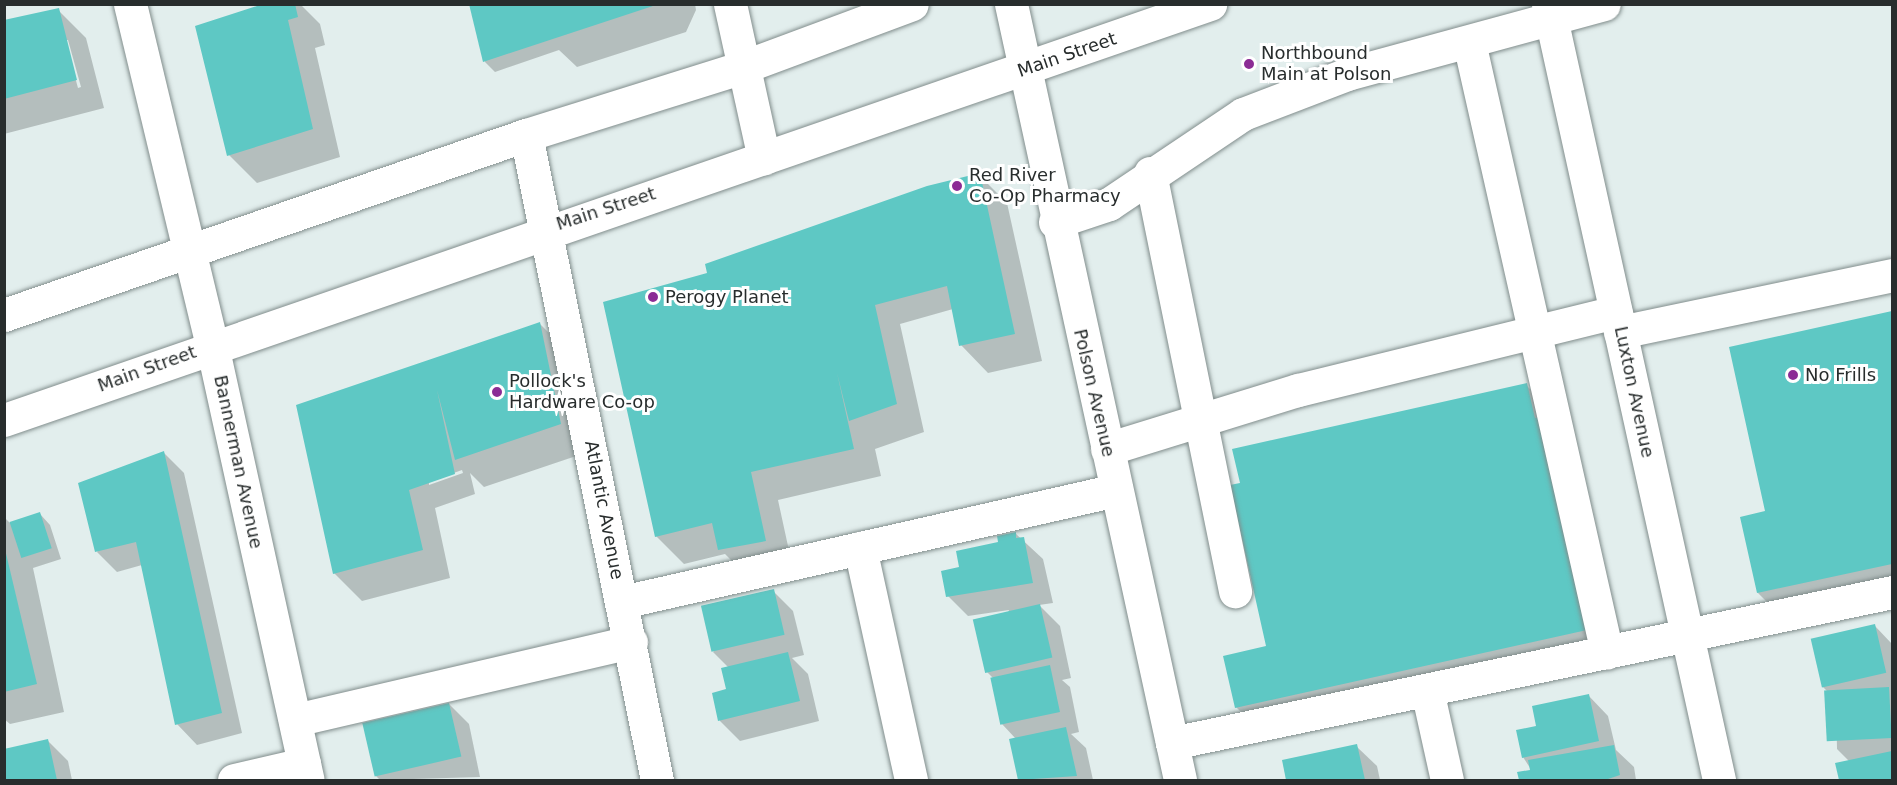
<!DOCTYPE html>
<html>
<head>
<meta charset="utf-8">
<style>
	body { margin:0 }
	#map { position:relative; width:1897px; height:785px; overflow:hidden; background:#e2eeed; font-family:"DejaVu Sans",sans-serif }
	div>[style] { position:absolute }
	.shadow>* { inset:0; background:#0003 }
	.building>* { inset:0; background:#5ec8c4; transform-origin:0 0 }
	.roads { filter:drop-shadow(0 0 2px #818d8c) drop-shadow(0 0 2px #818d8c) }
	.minor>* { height:33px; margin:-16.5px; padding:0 16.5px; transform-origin:16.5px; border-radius:16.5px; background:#fff }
	.major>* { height:33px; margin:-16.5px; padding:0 16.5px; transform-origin:16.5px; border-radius:16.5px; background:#fff }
	.dots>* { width:16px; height:16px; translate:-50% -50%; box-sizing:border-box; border:3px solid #fff; border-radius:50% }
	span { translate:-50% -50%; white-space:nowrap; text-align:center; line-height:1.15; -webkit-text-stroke:6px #fff; paint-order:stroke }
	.poi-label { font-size:18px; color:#282d2d }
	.left { translate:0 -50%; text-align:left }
	.street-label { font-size:18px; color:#282d2d }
	.frame { position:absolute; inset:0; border:6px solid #282d2d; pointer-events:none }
</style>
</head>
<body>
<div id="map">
	<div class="shadow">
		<div style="clip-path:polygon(268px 4px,300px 4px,320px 24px,325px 45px,315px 48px,340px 157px,257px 183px,229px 155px)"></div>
		<div style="clip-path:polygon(470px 4px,695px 4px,696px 10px,686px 32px,577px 67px,559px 50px,495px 72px,485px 62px)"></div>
		<div style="clip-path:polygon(evenodd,58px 10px,86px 38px,104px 108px,4px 134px,4px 22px,58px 10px,65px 40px,68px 40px,81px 87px,78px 88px,65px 40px)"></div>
		<div style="clip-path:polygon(979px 175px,1007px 203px,1042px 361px,988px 373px,961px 345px,953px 309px,900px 324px,924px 432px,875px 449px,881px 476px,778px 500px,793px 569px,748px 577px,725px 554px,684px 564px,656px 536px,709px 274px)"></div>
		<div style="clip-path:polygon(1892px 313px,1892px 597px,1768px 603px,1758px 593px,1767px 512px,1731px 348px)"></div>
		<div style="clip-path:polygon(evenodd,540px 324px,567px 351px,588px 452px,484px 487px,470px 473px,475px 494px,435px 508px,450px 578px,362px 601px,334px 573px,298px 406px,540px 324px,462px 470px,463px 473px,429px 485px,429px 482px,462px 470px)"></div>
		<div style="clip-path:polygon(1526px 385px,1554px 413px,1614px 658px,1264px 735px,1236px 707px,1268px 647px)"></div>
		<div style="clip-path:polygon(164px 453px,184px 473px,242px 733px,197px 745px,177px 724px,142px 565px,117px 572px,97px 552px)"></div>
		<div style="clip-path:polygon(40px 514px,50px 525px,61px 559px,33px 568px,64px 712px,10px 724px,4px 719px,4px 517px,10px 523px)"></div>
		<div style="clip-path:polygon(1015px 533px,1043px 559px,1053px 603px,1039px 605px,1060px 626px,1071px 678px,1062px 680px,1070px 687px,1079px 732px,1071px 734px,1086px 748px,1093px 780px,1019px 780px,1010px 740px,1016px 739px,1002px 724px,994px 679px,986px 671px,1009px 610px,968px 616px,948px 596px,960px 569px)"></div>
		<div style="clip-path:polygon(773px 591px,793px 611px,804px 655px,792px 658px,808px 674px,819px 721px,740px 741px,720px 721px,714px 694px,728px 690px,729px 668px,713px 652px)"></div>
		<div style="clip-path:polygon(1875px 626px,1892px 644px,1892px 780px,1841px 780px,1837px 765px,1850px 762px,1837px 749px,1836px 700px,1823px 687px)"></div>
		<div style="clip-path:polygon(1588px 695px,1608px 716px,1616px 750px,1634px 767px,1636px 780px,1520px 780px,1519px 773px,1532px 771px,1523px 757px,1538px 727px)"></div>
		<div style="clip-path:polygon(449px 704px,469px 724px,480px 777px,380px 780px,375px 775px)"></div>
		<div style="clip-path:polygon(47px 740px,68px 761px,72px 780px,4px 780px,4px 751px)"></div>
		<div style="clip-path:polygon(1356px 746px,1377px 766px,1380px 780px,1288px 780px,1284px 761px)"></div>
	</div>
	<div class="building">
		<div style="clip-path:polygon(263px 4px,295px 4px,298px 17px,288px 20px,313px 129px,227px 156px,195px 26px)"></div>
		<div style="clip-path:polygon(469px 4px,656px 4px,656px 5px,483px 62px)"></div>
		<div style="clip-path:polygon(59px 8px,77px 80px,4px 99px,4px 20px)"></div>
		<div style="clip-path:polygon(980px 173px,1015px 334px,959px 346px,947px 286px,875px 305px,897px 404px,849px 421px,837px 373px,854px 449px,751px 472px,766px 541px,718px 550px,712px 523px,655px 537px,603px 302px,707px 273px,705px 264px,927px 186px)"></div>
		<div style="clip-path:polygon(1892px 311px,1892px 564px,1757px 593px,1740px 517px,1765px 511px,1729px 347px)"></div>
		<div style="clip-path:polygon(540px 322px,561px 424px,455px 460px,437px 390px,455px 474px,409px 490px,423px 550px,333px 574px,296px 405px)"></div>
		<div style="clip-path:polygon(1527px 383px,1535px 418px,1539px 417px,1587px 630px,1235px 708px,1223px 656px,1266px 646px,1230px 485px,1240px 483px,1232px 449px)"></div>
		<div style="clip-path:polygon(164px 451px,222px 713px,175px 725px,136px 542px,95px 552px,78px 483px)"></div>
		<div style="left:40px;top:512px;width:38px;height:32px;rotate:72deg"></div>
		<div style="clip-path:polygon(1016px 532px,1016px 538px,1024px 537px,1033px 583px,946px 597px,941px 571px,959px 567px,956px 551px,998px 542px,997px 536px)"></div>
		<div style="clip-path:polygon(4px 545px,37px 684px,4px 692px)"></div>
		<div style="left:774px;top:589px;width:47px;height:75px;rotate:77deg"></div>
		<div style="left:1040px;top:604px;width:55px;height:69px;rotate:77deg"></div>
		<div style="left:1875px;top:624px;width:50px;height:66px;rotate:77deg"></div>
		<div style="clip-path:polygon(788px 652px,800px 701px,718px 721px,712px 693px,726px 689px,721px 668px)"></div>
		<div style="left:1050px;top:665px;width:48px;height:61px;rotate:78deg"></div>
		<div style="left:1889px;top:687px;width:51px;height:65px;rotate:87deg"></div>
		<div style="clip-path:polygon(1589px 694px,1599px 741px,1522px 758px,1516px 730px,1536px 726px,1532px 706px)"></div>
		<div style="left:449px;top:703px;width:55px;height:89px;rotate:77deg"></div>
		<div style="clip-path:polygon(1066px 727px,1077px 776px,1018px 780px,1009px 739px)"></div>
		<div style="clip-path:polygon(48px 739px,57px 780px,4px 780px,4px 749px)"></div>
		<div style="clip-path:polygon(1357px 744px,1365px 780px,1286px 780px,1282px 760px)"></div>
		<div style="clip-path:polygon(1614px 745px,1620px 775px,1605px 780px,1519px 780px,1517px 772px,1530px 770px,1528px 760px)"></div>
		<div style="clip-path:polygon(1892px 751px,1892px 780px,1839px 780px,1835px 763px)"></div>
	</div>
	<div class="roads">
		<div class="minor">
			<div style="left:130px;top:4px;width:351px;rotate:76.5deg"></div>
			<div style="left:212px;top:345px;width:445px;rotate:77.6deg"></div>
			<div style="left:730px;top:4px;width:158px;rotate:77.6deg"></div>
			<div style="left:1011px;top:4px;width:794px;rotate:77.71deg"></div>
			<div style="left:1548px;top:4px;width:795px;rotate:77.57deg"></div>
			<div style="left:1469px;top:42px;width:626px;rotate:77.27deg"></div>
			<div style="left:526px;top:135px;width:658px;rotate:78.52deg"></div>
			<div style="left:1150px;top:173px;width:427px;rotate:78.5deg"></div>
			<div style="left:1055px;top:222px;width:57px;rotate:-18.4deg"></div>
			<div style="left:1109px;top:204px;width:161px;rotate:-33.9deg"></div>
			<div style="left:1243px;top:114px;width:111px;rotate:-21deg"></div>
			<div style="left:1347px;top:74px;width:266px;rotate:-15.2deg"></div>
			<div style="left:1620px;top:332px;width:278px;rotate:-11.8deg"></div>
			<div style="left:1107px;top:449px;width:200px;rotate:-17.2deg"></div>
			<div style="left:1298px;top:390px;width:327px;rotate:-13.8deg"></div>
			<div style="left:860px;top:548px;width:238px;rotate:77.6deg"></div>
			<div style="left:622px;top:602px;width:507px;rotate:-12.77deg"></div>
			<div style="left:1427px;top:690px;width:92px;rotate:77.5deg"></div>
			<div style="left:295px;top:720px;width:345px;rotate:-13.1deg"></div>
			<div style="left:1172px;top:743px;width:736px;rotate:-11.84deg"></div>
			<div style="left:234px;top:780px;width:72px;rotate:-12.9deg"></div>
		</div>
		<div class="major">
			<div style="left:4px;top:315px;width:552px;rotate:-19.03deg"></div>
			<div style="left:526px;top:135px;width:227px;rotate:-17.4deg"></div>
			<div style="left:743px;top:67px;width:180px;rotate:-20.4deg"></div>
			<div style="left:4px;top:420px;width:1276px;rotate:-19.03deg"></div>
		</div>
	</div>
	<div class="dots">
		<div style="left:1249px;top:64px;background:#8b2c95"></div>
		<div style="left:957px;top:186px;background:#8b2c95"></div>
		<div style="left:653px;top:297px;background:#8b2c95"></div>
		<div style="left:1793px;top:375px;background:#8b2c95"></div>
		<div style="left:497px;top:392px;background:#8b2c95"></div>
	</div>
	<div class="poi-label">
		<span class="left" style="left:1261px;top:64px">Northbound<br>Main at Polson</span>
		<span class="left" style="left:969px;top:186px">Red River<br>Co-Op Pharmacy</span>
		<span class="left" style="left:665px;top:297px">Perogy Planet</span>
		<span class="left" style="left:1805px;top:375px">No Frills</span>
		<span class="left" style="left:509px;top:392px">Pollock's<br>Hardware Co-op</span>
	</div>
	<div class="street-label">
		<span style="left:1067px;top:55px;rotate:-19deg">Main Street</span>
		<span style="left:606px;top:209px;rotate:-18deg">Main Street</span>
		<span style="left:147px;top:369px;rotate:-20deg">Main Street</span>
		<span style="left:1634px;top:392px;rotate:78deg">Luxton Avenue</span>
		<span style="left:1094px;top:393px;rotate:77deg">Polson Avenue</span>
		<span style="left:238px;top:462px;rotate:78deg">Bannerman Avenue</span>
		<span style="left:604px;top:510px;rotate:79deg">Atlantic Avenue</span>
	</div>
	<div class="frame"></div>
</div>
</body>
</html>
